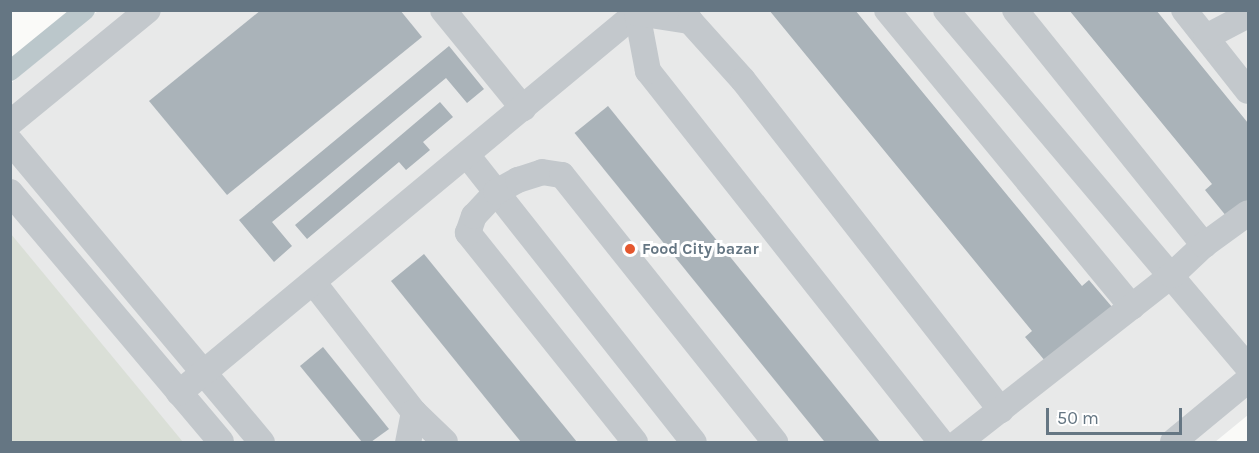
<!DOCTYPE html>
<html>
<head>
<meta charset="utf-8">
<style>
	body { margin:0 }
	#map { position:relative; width:1259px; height:453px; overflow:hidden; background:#fafaf8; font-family:Karla,sans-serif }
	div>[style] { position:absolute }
	.built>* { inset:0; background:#e8e9e9 }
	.green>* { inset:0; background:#dadfd7 }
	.canal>* { height:20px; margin:-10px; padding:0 10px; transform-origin:10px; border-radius:10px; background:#bbc7cb }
	.building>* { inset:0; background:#aab3b9; transform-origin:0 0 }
	.minor>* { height:26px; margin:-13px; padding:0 13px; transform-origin:13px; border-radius:13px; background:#c3c8cc }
	.dots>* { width:16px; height:16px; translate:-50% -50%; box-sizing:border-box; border:3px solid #fff; border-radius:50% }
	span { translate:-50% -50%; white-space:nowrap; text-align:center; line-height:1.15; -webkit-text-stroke:6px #fff; paint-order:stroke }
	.poi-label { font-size:16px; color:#657683; font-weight:700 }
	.left { translate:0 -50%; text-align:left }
	.frame { position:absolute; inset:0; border:12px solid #657683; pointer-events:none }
	.scale { position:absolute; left:1046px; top:408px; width:136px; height:27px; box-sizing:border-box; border:3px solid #657683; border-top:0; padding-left:8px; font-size:18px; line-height:21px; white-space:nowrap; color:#657683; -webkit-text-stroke:4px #fff; paint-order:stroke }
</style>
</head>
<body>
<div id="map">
	<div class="built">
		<div style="clip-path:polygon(98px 11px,1248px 11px,1248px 415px,1215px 442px,11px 442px,11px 83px)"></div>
	</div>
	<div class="green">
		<div style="clip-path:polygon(11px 234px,183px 442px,11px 442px)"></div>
	</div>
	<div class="canal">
		<div style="left:10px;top:71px;width:97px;rotate:-39.1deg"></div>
	</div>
	<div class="building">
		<div style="clip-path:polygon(261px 10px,400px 10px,422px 37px,227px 195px,149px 101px)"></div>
		<div style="clip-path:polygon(769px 10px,855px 10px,1082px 286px,1089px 280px,1118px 314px,1051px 368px,1025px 337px,1032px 331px)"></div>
		<div style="clip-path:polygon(1069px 10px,1156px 10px,1248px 123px,1248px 208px,1231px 222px,1205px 190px,1212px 184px)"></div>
		<div style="clip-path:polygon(449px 46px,484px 89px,467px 103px,446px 78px,272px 222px,292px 246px,274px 262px,239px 220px)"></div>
		<div style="clip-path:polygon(440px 102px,453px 117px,423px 142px,430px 150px,406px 170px,399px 162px,307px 239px,295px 225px)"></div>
		<div style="left:608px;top:106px;width:433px;height:43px;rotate:51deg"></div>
		<div style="clip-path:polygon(424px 254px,577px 442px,521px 442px,391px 281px)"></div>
		<div style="clip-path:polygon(323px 347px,389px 429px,371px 442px,362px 442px,300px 366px)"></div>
	</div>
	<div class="minor">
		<div style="left:443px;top:10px;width:127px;rotate:50.8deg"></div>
		<div style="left:887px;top:10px;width:385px;rotate:50.5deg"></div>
		<div style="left:946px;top:10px;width:468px;rotate:49.8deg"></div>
		<div style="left:1015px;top:10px;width:302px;rotate:51.2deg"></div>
		<div style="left:1184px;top:10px;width:103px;rotate:51.7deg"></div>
		<div style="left:1206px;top:37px;width:47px;rotate:-27.6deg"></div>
		<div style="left:10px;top:123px;width:178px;rotate:-39.3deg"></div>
		<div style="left:10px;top:141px;width:393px;rotate:50.1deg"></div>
		<div style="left:467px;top:155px;width:366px;rotate:51.7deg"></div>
		<div style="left:10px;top:192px;width:327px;rotate:49.8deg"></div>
		<div style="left:313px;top:282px;width:165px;rotate:52.2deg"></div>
		<div style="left:414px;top:412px;width:31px;rotate:101deg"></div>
		<div style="left:179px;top:393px;width:599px;rotate:-39.72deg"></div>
		<div style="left:414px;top:412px;width:43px;rotate:44.1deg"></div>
		<div style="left:635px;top:442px;width:268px;rotate:-128.6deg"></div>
		<div style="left:468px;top:233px;width:18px;rotate:-71deg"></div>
		<div style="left:474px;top:216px;width:33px;rotate:-47deg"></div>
		<div style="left:496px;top:192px;width:25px;rotate:-29deg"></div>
		<div style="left:518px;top:180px;width:25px;rotate:-18deg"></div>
		<div style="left:542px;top:172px;width:20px;rotate:9deg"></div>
		<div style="left:562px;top:175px;width:342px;rotate:51.4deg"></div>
		<div style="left:941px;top:442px;width:473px;rotate:-128.3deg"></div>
		<div style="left:648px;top:71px;width:59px;rotate:-100.7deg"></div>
		<div style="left:637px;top:13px;width:54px;rotate:8.6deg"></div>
		<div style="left:690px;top:21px;width:79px;rotate:48.1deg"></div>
		<div style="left:743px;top:80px;width:419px;rotate:52deg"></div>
		<div style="left:959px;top:442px;width:271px;rotate:-38.1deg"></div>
		<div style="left:1172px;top:275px;width:44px;rotate:-43.2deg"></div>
		<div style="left:1204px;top:245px;width:54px;rotate:-36deg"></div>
		<div style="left:1173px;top:442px;width:97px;rotate:-39.6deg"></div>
	</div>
	<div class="dots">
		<div style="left:630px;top:249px;background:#e4572e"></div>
	</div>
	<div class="poi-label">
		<span class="left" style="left:642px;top:249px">Food City bazar</span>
	</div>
	<div class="frame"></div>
	<div class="scale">50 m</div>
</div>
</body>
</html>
